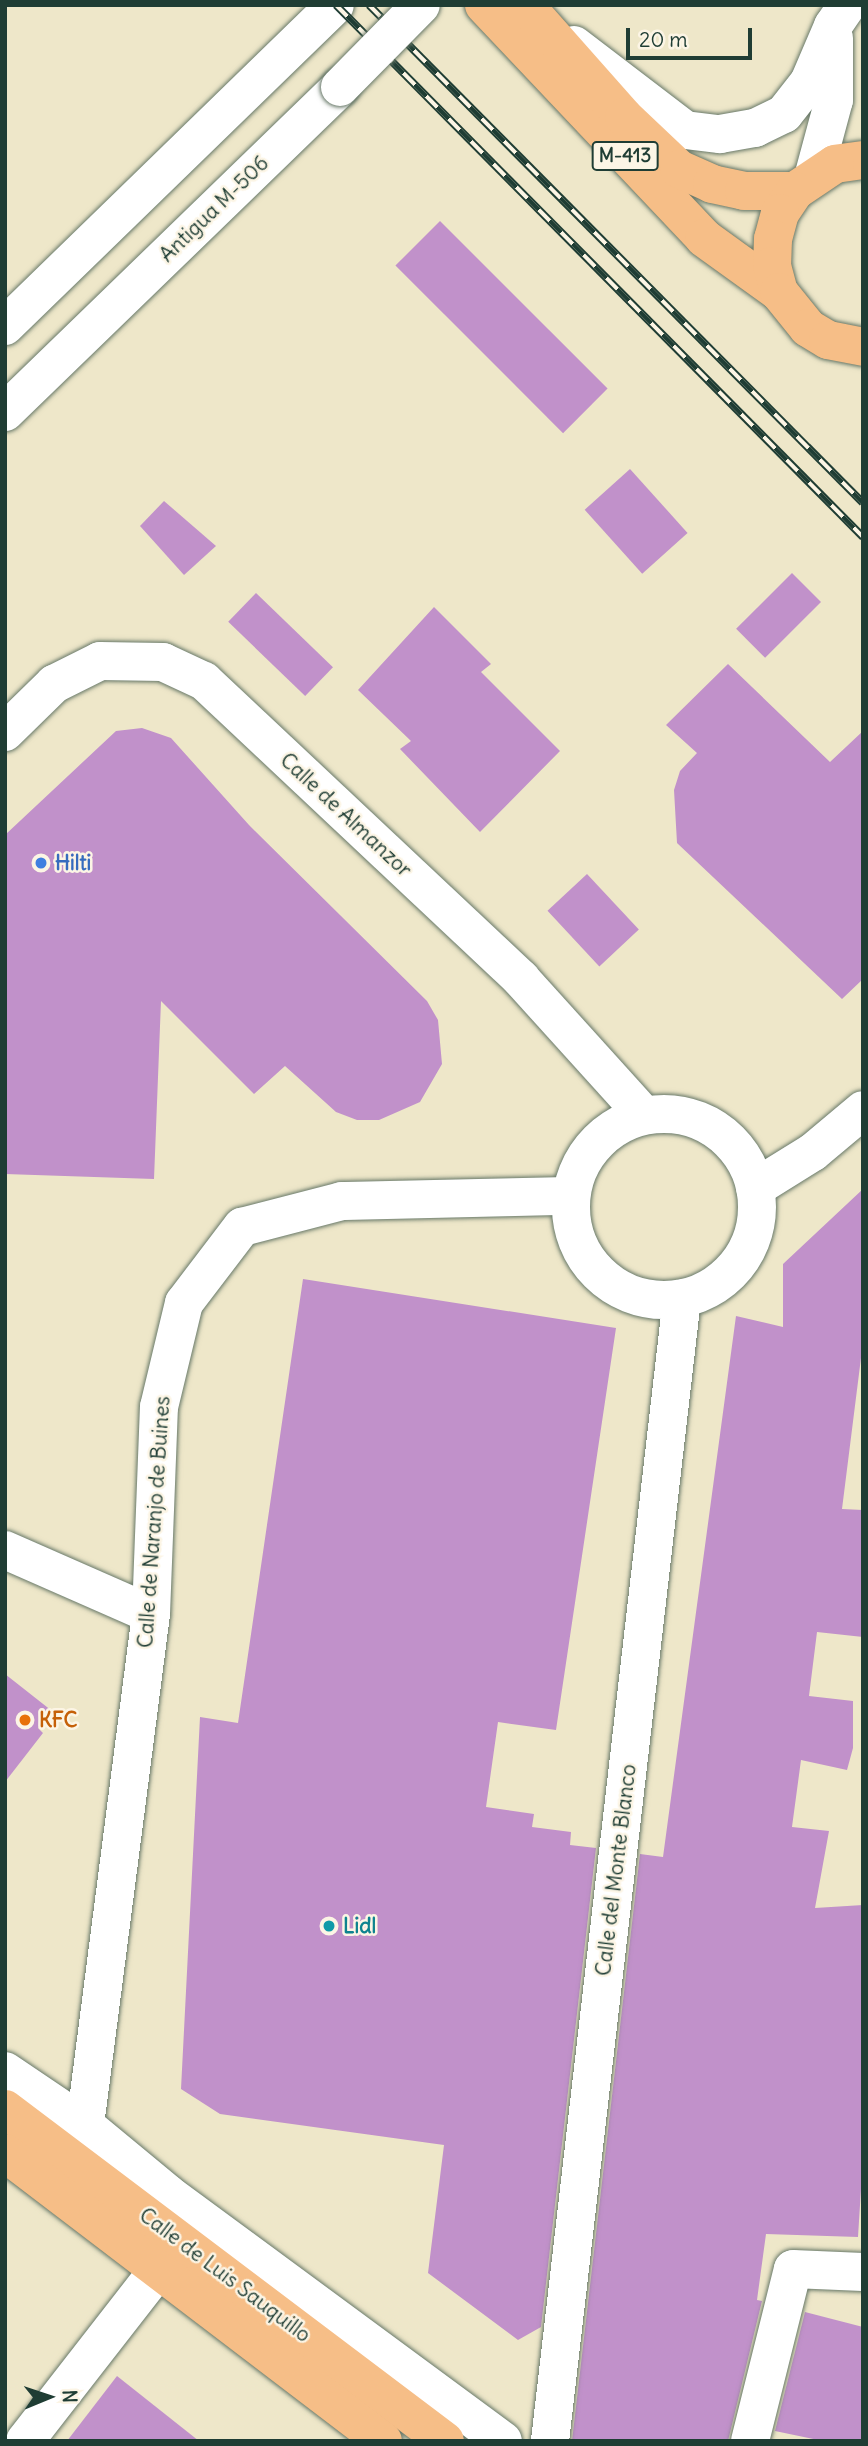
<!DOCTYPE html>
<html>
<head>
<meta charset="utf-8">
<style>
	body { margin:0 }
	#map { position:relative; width:868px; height:2446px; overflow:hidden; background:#eee7c9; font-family:Delius,sans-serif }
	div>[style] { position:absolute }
	.building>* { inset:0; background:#c191ca; transform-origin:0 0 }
	.roads { filter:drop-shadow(0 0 2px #677868) drop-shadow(0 0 2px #677868) }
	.minor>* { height:38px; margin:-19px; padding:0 19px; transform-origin:19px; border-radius:19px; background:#fff }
	.minor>.ring { margin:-19px; padding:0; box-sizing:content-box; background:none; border:38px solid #fff; border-radius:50% }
	.major>* { height:38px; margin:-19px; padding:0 19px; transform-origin:19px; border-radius:19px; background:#f6be87 }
	.rail>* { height:8px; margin-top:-4px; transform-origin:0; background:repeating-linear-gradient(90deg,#fcf5e5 0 16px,#1f3d34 0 32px); box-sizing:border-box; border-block:2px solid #1f3d34 }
	.bridges { filter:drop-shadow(0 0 2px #677868) drop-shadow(0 0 2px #677868) }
	.minor-bridge>* { height:38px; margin:-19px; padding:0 19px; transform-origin:19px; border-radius:19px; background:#fff }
	.dots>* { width:19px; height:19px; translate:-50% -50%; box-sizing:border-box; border:4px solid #fcf5e5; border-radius:50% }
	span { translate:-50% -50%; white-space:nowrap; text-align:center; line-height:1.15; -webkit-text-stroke:5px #fcf5e5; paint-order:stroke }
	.shield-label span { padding:2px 5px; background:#fcf5e5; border:2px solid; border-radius:5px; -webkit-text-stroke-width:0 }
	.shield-label { font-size:19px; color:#1f3d34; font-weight:700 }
	.street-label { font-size:21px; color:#1f3d34 }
	.shop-label { font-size:21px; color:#366cbe; font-weight:700 }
	.left { translate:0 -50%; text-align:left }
	.food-label { font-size:21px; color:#c56008; font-weight:700 }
	.culture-label { font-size:21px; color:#0d838f; font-weight:700 }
	.frame { position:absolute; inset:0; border:7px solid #1f3d34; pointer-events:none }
	.north { position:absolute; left:14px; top:2362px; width:70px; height:70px; -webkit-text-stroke:5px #fcf5e5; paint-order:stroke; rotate:88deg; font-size:19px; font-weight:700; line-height:28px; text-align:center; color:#1f3d34 }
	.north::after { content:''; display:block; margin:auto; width:24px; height:32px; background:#1f3d34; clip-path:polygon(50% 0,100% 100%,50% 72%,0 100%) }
	.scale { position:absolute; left:626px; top:28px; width:126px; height:32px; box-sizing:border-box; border:4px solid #1f3d34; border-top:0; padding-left:9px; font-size:21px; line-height:24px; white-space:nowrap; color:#1f3d34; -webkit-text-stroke:5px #fcf5e5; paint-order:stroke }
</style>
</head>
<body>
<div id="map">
	<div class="building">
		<div style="left:440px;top:221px;width:237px;height:63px;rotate:45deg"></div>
		<div style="left:630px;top:469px;width:86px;height:61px;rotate:48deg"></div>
		<div style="clip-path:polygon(164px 501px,216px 546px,184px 575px,140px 526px)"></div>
		<div style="left:792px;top:573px;width:41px;height:79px;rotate:45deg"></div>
		<div style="left:256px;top:593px;width:107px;height:40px;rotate:44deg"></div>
		<div style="clip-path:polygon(434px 607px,491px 664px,481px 672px,560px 751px,480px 832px,400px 749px,411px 741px,358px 690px)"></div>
		<div style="clip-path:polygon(728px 664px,830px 762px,863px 731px,863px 979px,842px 999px,677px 843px,674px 790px,680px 771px,697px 753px,666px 725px)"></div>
		<div style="clip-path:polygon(142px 728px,171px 738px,249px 825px,427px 1001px,438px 1020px,442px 1064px,420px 1102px,379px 1120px,357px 1120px,336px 1112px,285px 1066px,254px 1094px,161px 1001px,154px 1179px,5px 1174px,5px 835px,116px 731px)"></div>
		<div style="left:587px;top:874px;width:76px;height:54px;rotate:47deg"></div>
		<div style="clip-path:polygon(863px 1189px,863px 1342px,842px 1509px,863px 1510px,863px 1637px,817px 1632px,809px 1696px,853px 1701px,853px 1748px,847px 1770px,801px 1760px,792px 1827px,829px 1831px,815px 1908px,863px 1905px,863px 2157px,858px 2237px,766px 2234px,757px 2300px,762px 2301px,728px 2441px,572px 2441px,640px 1854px,663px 1857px,736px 1316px,783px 1327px,783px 1264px)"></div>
		<div style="clip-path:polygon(303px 1279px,616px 1328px,556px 1730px,498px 1722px,486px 1807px,534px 1814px,532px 1827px,571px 1832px,570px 1845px,596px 1848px,541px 2327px,518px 2340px,428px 2273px,444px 2145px,220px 2114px,181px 2089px,200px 1717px,238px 1723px)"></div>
		<div style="clip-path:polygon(5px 1674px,52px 1711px,38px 1728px,43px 1733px,5px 1782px)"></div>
		<div style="clip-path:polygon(805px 2312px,863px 2327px,863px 2441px,823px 2441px,775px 2431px)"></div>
		<div style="clip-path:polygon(117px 2376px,199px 2441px,67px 2441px)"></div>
	</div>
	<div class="roads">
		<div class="minor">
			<div style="left:574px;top:45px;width:140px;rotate:37.4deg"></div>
			<div style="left:685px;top:130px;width:35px;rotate:7deg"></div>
			<div style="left:720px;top:134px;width:36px;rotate:-10deg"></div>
			<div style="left:755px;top:128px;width:32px;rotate:-26deg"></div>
			<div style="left:784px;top:114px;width:41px;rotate:-52deg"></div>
			<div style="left:809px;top:82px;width:61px;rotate:-66.8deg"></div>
			<div style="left:833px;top:26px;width:25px;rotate:-56deg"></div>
			<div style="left:814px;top:174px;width:77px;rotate:-74.9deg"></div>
			<div style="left:834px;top:100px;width:62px;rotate:-90deg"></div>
			<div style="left:5px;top:326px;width:460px;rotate:-44.2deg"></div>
			<div style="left:5px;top:412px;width:467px;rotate:-44.1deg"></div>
			<div style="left:5px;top:732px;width:69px;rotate:-44.4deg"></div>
			<div style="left:54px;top:684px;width:51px;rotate:-26.6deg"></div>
			<div style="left:100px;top:661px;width:63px;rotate:0.9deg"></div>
			<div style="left:163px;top:662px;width:45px;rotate:24.9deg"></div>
			<div style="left:204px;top:681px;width:435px;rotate:43.2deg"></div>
			<div style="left:521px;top:979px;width:183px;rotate:47.9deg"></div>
			<div class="ring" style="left:571px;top:1114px;width:148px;height:148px"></div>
			<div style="left:755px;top:1188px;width:68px;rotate:-31.8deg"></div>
			<div style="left:813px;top:1152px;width:65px;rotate:-40deg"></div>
			<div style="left:5px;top:1550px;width:159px;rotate:23.7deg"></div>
			<div style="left:5px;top:2071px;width:97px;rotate:34deg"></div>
			<div style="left:85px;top:2125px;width:108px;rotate:39.7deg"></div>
			<div style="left:168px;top:2194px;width:416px;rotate:36.4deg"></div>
			<div style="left:85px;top:2125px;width:515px;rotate:-82.64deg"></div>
			<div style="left:151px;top:1614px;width:207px;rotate:-87.8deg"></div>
			<div style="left:159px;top:1407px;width:107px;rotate:-76.5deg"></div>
			<div style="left:184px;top:1303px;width:96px;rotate:-52.7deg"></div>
			<div style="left:242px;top:1227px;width:103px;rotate:-14.6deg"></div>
			<div style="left:342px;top:1201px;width:229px;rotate:-1.3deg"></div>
			<div style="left:25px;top:2441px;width:217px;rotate:-52.1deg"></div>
			<div style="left:550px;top:2441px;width:1150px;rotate:-83.41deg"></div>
			<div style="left:750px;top:2441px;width:177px;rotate:-76deg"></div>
			<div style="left:793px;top:2269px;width:70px;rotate:2.5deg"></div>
		</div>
		<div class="major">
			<div style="left:484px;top:5px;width:320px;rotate:46.6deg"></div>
			<div style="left:704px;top:238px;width:92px;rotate:35.8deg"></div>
			<div style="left:525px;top:5px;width:149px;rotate:48.5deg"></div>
			<div style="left:624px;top:117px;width:76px;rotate:43.4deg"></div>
			<div style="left:679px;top:169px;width:36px;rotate:24deg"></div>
			<div style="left:712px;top:184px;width:33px;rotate:12deg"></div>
			<div style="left:744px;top:191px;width:51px"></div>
			<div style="left:863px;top:160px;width:28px;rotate:172deg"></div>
			<div style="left:835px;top:164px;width:48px;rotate:146deg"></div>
			<div style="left:795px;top:191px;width:27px;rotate:124deg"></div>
			<div style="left:780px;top:213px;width:27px;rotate:105deg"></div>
			<div style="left:773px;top:239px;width:27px;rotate:92deg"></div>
			<div style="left:772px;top:266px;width:27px;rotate:75deg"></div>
			<div style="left:779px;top:292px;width:46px;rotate:51.1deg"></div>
			<div style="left:808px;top:328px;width:23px;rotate:31deg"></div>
			<div style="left:828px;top:340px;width:36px;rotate:11deg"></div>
			<div style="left:5px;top:2109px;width:551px;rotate:37.04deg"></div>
			<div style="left:5px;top:2153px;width:475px;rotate:37.3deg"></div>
		</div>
	</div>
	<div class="rail">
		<div style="left:336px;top:5px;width:749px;rotate:45.27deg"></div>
		<div style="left:369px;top:5px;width:701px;rotate:45.23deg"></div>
	</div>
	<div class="bridges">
		<div class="minor-bridge">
			<div style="left:340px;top:87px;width:115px;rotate:-45.4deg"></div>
		</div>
	</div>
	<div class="dots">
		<div style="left:41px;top:863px;background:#3f7fe0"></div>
		<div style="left:25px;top:1720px;background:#e8710a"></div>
		<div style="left:329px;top:1926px;background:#0f9aa8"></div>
	</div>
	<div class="shield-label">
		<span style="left:625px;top:156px">M-413</span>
	</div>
	<div class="street-label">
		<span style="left:214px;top:209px;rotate:-44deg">Antigua M-506</span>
		<span style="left:346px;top:815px;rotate:43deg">Calle de Almanzor</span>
		<span style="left:154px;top:1522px;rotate:-86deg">Calle de Naranjo de Buines</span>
		<span style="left:616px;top:1870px;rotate:-83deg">Calle del Monte Blanco</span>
		<span style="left:225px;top:2275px;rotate:37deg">Calle de Luis Sauquillo</span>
	</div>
	<div class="shop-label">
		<span class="left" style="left:55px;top:863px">Hilti</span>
	</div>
	<div class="food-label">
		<span class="left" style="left:39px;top:1720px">KFC</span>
	</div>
	<div class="culture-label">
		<span class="left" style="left:343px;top:1926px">Lidl</span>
	</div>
	<div class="frame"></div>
	<div class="north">N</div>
	<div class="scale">20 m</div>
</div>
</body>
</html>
